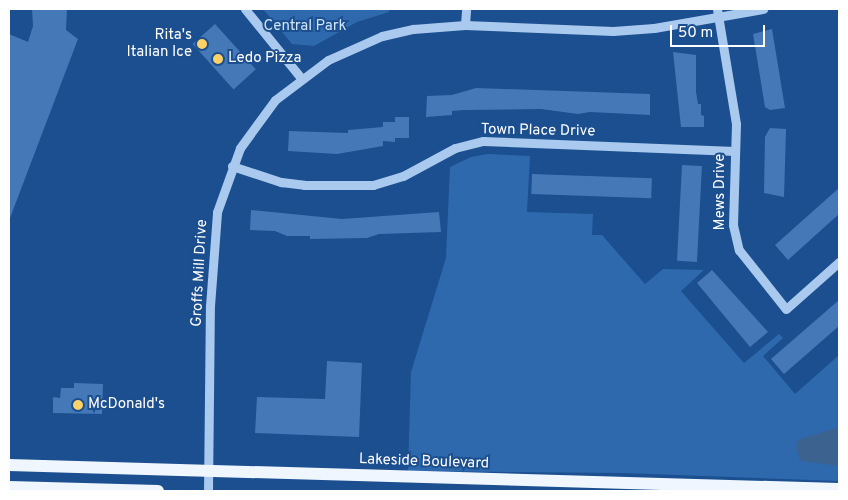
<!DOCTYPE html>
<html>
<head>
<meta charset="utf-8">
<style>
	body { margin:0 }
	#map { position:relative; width:848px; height:500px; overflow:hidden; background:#1b4f8f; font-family:Overpass,sans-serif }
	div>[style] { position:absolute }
	.green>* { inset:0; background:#2e69ad }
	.water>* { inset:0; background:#3c6290 }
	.building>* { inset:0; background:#4478b7; transform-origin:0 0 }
	.minor>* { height:9px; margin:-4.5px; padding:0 4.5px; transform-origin:4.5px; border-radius:4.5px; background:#a9c9ee }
	.major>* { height:12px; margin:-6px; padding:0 6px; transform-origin:6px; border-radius:6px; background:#f0f6ff }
	.dots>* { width:14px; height:14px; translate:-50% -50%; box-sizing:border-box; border:2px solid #1b4f8f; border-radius:50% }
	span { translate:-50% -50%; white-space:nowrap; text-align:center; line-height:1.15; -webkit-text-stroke:4px #1b4f8f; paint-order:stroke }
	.park-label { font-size:15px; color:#cfe3fa }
	.poi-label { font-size:15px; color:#fff }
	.right { translate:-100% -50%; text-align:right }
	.left { translate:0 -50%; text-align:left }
	.street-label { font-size:15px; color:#fff }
	.frame { position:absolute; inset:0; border:10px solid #fff; pointer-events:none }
	.scale { position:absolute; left:670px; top:25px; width:95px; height:22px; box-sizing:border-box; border:2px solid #fff; border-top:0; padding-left:6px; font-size:15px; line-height:18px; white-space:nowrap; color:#fff; -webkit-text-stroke:4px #1b4f8f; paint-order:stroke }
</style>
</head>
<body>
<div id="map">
	<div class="green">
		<div style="clip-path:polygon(263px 9px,389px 9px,389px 12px,357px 22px,314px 46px,292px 44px)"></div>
		<div style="clip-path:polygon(488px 154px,530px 156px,527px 212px,593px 214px,592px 235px,602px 235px,645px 284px,663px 269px,704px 270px,681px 291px,744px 363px,779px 334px,783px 338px,763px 356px,795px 394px,839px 355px,839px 481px,623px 473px,408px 471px,411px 372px,446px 258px,450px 167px,471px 157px)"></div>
	</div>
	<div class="water">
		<div style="clip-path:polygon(839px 427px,839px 466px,801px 461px,796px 448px,798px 440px)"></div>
	</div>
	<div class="building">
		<div style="clip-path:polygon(32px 9px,67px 9px,66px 30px,78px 39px,10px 218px,9px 34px,28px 42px,33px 26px)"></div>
		<div style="left:215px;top:24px;width:61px;height:30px;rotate:48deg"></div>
		<div style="clip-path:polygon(772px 29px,785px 108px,770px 110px,765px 107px,753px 34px)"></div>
		<div style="clip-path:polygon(673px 52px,696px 55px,696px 92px,698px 104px,701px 104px,701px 115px,704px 116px,704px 127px,681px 127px)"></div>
		<div style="clip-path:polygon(476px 88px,650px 94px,650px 115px,590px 112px,578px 114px,541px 109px,464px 110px,452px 111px,452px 115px,426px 117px,427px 96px,452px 95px)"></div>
		<div style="clip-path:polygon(395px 117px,409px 117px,409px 138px,395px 138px,395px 142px,383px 141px,383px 146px,337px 154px,288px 151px,289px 131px,348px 133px,348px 130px,383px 127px,383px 122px,395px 122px)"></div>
		<div style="clip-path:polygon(770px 128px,786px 129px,784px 197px,764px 193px,765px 137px)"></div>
		<div style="left:682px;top:165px;width:20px;height:96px;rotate:3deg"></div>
		<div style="left:532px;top:174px;width:120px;height:20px;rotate:2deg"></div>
		<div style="clip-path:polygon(839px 188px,839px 214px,788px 260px,775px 245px)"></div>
		<div style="clip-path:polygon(251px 210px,342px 219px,439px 212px,441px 232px,379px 234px,367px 238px,310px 239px,310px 236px,287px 236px,275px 231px,250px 230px)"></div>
		<div style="clip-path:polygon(712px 270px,768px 332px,750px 347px,697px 283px)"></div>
		<div style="clip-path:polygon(839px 300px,839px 326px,784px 374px,771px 359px)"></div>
		<div style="clip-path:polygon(327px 361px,362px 363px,359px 437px,255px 433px,257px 397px,325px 399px)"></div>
		<div style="clip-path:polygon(74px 383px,103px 384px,102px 414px,53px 413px,53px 397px,60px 398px,61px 388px,74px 388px)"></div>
	</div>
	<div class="minor">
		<div style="left:245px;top:9px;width:89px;rotate:50.9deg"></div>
		<div style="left:717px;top:9px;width:117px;rotate:80.6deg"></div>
		<div style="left:736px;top:124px;width:101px;rotate:91.7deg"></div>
		<div style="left:733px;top:225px;width:26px;rotate:77deg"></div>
		<div style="left:739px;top:250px;width:75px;rotate:51.5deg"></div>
		<div style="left:786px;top:309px;width:71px;rotate:-41.6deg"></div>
		<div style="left:465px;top:25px;width:16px;rotate:-86deg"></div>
		<div style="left:232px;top:166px;width:52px;rotate:18.1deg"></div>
		<div style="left:281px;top:182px;width:23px;rotate:7deg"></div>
		<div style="left:304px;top:185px;width:69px"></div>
		<div style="left:373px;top:185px;width:31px;rotate:-17deg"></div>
		<div style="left:403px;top:176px;width:59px;rotate:-28.3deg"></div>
		<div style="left:455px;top:148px;width:29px;rotate:-14deg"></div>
		<div style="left:483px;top:141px;width:252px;rotate:2.3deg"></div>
		<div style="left:208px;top:491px;width:185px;rotate:-89.4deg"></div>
		<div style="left:210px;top:306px;width:94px;rotate:-85.7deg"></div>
		<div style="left:217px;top:212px;width:68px;rotate:-70.2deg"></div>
		<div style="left:240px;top:148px;width:59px;rotate:-53.9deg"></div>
		<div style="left:275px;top:100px;width:66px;rotate:-37deg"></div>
		<div style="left:328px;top:60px;width:59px;rotate:-24deg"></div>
		<div style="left:382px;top:36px;width:32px;rotate:-13deg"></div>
		<div style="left:413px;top:29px;width:52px;rotate:-4.4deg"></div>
		<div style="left:465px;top:25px;width:148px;rotate:2.3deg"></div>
		<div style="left:613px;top:31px;width:41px;rotate:-4.2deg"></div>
		<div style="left:654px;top:28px;width:111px;rotate:-9.9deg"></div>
	</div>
	<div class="major">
		<div style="left:9px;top:465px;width:830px;rotate:1.66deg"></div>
		<div style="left:9px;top:487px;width:149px;rotate:1.5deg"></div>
	</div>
	<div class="dots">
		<div style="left:202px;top:44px;background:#ffd166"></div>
		<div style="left:218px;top:59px;background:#ffd166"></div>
		<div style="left:78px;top:405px;background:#ffd166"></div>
	</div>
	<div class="park-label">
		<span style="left:305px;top:27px">Central Park</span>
	</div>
	<div class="poi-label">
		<span class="right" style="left:192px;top:44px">Rita's<br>Italian Ice</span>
		<span class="left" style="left:228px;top:59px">Ledo Pizza</span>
		<span class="left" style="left:88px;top:405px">McDonald's</span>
	</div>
	<div class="street-label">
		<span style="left:538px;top:131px;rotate:1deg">Town Place Drive</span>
		<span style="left:721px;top:192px;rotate:-90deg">Mews Drive</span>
		<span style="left:200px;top:273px;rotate:-87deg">Groffs Mill Drive</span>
		<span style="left:424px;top:462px;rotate:2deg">Lakeside Boulevard</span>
	</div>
	<div class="frame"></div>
	<div class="scale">50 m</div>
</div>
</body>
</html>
